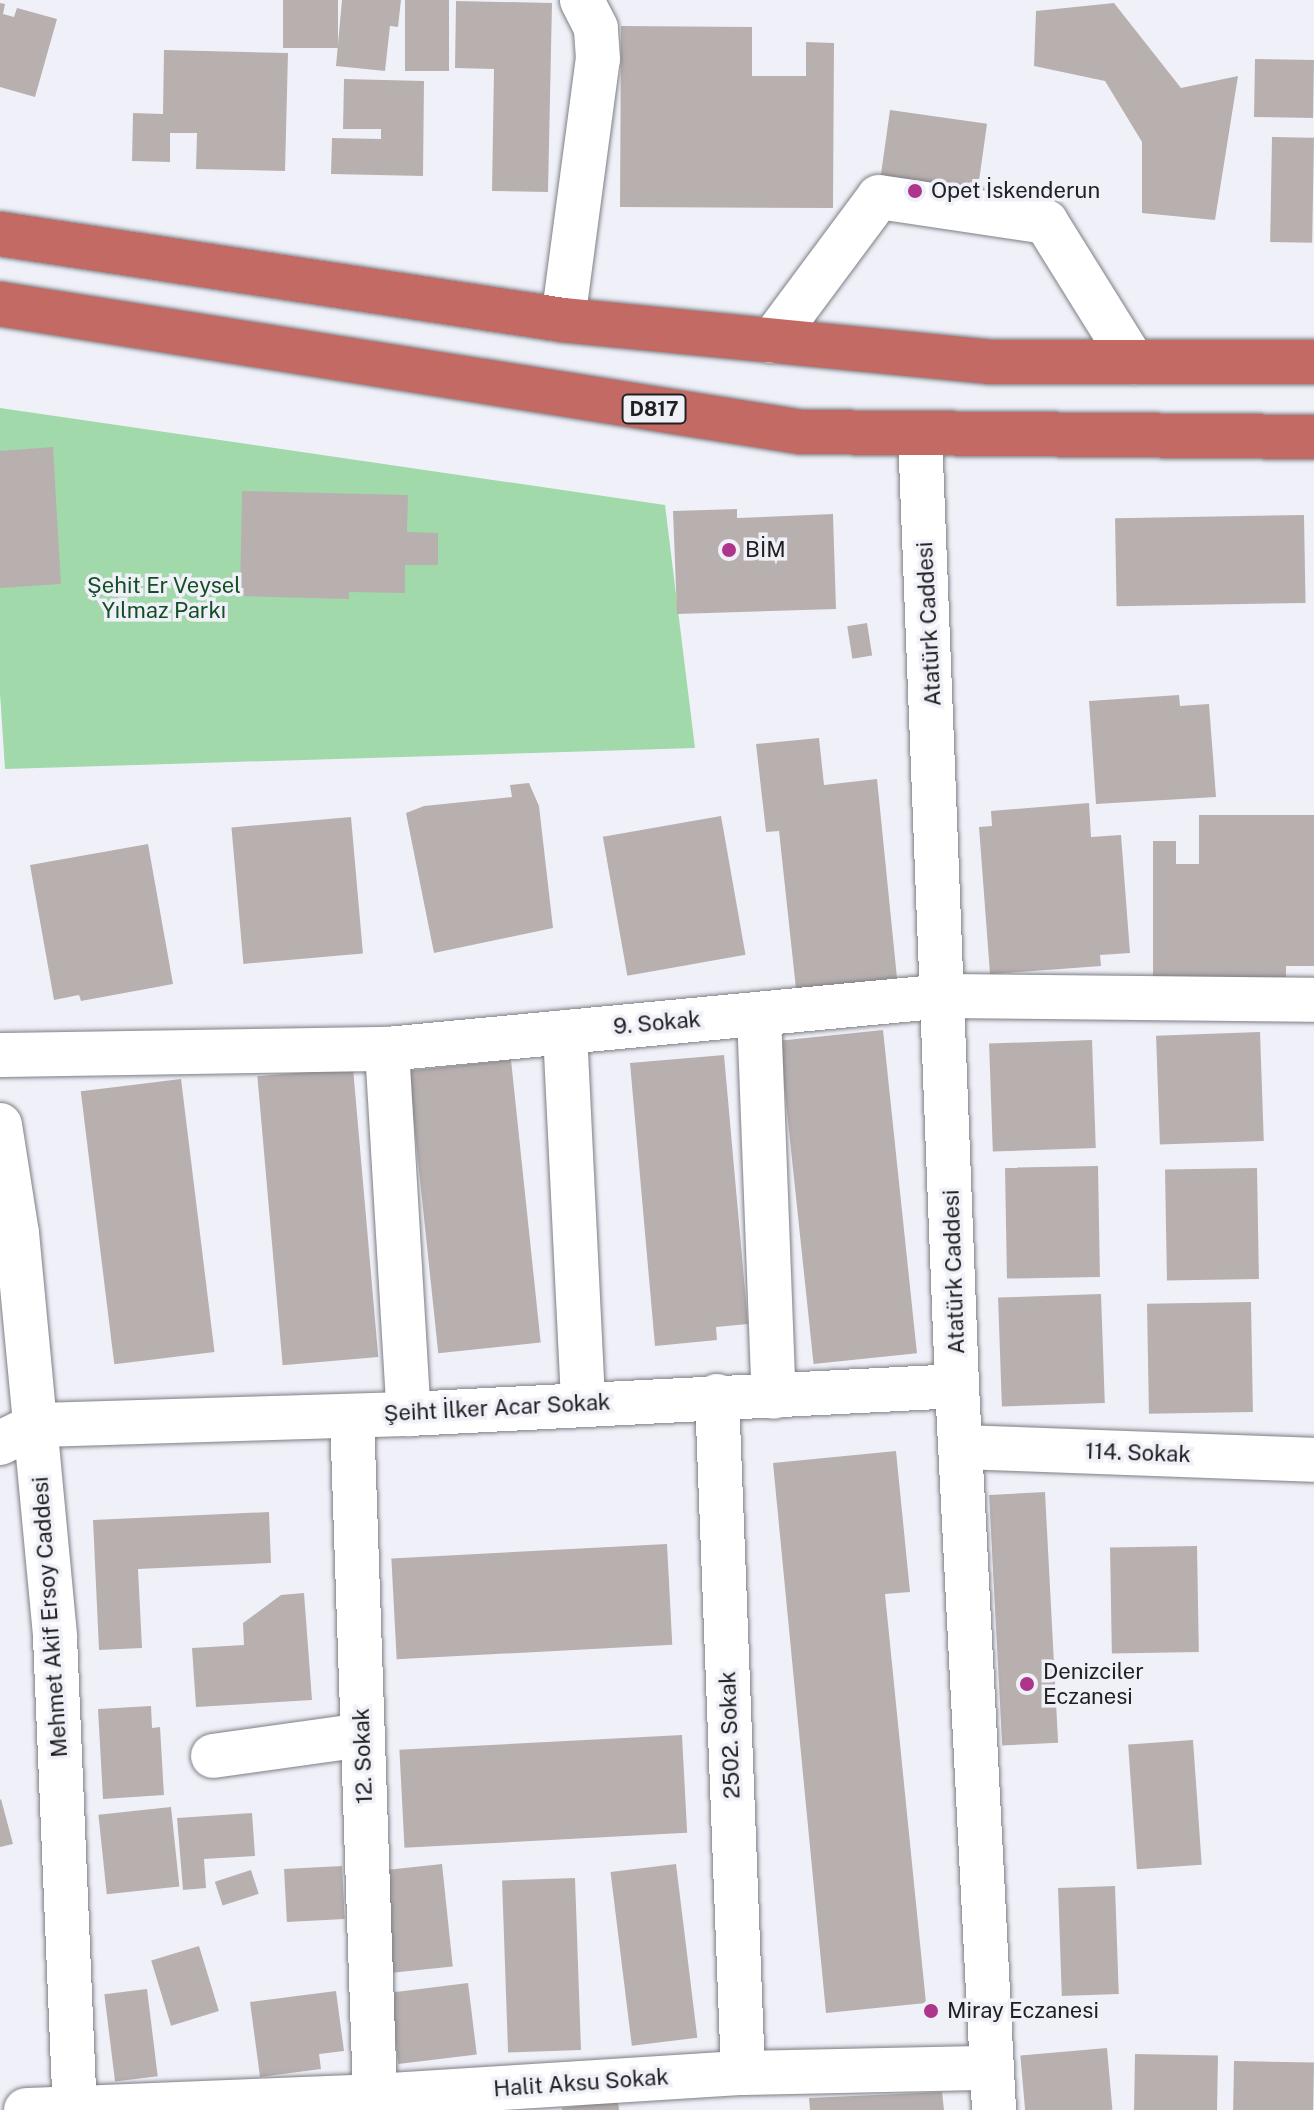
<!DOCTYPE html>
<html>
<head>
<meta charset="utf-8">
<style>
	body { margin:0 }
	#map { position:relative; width:1314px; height:2110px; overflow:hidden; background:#f0f1f8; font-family:"Public Sans",sans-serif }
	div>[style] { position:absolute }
	.green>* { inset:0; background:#a1d9ab }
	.building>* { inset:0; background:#b8b0af; transform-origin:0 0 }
	.roads { filter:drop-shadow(0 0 2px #7e7e85) drop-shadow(0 0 2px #7e7e85) }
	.minor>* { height:44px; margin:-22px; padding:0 22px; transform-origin:22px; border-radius:22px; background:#fff }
	.highway>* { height:44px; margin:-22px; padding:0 22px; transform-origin:22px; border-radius:22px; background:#c46a65 }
	.dots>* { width:22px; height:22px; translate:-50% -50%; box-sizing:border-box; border:4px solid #f0f1f8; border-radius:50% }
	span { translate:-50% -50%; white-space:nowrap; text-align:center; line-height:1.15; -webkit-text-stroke:7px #f0f1f8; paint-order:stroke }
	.shield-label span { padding:2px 6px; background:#f0f1f8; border:2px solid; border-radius:6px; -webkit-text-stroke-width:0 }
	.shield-label { font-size:20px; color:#202023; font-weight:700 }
	.poi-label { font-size:22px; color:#202023 }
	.left { translate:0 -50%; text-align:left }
	.park-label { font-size:22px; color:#134e25 }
	.street-label { font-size:22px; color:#202023 }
</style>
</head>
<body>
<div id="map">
	<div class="green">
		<div style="clip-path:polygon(0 408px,665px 505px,695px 748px,5px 769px,0 693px)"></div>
	</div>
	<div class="building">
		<div style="left:283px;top:0;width:55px;height:48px"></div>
		<div style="clip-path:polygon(342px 0,401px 0,398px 27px,390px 26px,385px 71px,336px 66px)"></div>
		<div style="left:405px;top:0;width:44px;height:71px"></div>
		<div style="clip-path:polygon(456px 1px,552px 3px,548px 192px,492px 191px,494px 69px,455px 68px)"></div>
		<div style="clip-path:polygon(0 3px,5px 4px,3px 14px,14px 17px,17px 8px,57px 19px,35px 97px,0 87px)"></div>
		<div style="clip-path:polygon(1114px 3px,1181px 88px,1238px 76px,1215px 220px,1142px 213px,1142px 142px,1105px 81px,1034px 66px,1036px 11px)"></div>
		<div style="clip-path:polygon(621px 26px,752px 27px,752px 76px,806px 76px,806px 42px,834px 43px,833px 208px,620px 207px)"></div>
		<div style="clip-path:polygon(164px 50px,288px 53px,285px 171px,196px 169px,197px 133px,170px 133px,170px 162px,132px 161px,133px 113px,163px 114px)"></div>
		<div style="left:1255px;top:59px;width:59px;height:58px;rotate:1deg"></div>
		<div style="clip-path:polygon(344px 79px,424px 81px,423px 176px,331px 174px,332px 138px,381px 139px,381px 129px,343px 129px)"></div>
		<div style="left:890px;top:110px;width:98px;height:109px;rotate:8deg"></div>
		<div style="left:1272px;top:137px;width:42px;height:105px;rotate:1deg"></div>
		<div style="clip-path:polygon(53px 447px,61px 584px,0 588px,0 451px)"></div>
		<div style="clip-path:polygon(242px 491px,408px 495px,407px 532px,438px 533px,438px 565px,405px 565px,405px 593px,349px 592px,349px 599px,240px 596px)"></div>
		<div style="clip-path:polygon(737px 509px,737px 518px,833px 514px,836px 609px,677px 614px,673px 511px)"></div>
		<div style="left:1304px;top:515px;width:88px;height:189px;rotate:89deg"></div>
		<div style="left:867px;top:623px;width:33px;height:20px;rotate:81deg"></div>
		<div style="clip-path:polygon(1179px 695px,1180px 706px,1209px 704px,1216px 797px,1096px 804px,1089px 701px)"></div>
		<div style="clip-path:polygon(819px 738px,824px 785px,877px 779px,897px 978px,796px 989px,779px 831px,766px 832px,756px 744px)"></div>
		<div style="clip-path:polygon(529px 783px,539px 806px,553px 928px,434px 953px,406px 813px,424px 806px,512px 797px,510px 785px)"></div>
		<div style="clip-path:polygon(1089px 803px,1091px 837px,1121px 835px,1130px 953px,1100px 955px,1101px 966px,990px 974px,979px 827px,992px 826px,991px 811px)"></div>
		<div style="clip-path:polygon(1199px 815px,1314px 815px,1314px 966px,1286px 966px,1286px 977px,1153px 977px,1153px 841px,1176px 841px,1176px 864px,1199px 864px)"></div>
		<div style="left:721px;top:816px;width:141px;height:120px;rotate:80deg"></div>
		<div style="left:351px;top:817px;width:137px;height:120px;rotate:85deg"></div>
		<div style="clip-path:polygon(148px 844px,173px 984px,81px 1001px,79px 995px,54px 1000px,30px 865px)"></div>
		<div style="left:883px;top:1030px;width:325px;height:104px;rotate:84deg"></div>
		<div style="left:1260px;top:1032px;width:109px;height:104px;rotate:88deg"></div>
		<div style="left:1092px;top:1040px;width:108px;height:103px;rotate:88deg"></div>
		<div style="clip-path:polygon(724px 1055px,748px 1324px,716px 1327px,717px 1340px,655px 1346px,630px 1063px)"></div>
		<div style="left:511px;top:1060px;width:284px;height:103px;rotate:84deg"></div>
		<div style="left:353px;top:1068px;width:290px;height:96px;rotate:85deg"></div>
		<div style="left:181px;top:1079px;width:275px;height:101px;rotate:83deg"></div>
		<div style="left:1098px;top:1166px;width:111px;height:93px;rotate:89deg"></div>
		<div style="left:1257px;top:1168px;width:111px;height:92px;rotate:89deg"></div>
		<div style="left:1101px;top:1294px;width:109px;height:103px;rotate:88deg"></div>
		<div style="left:1251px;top:1302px;width:110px;height:104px;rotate:89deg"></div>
		<div style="clip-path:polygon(896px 1451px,910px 1592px,885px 1594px,926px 2003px,826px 2013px,773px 1463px)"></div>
		<div style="left:1045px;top:1492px;width:251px;height:56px;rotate:87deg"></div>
		<div style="clip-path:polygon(269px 1512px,271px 1563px,138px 1569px,142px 1648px,99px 1650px,93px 1520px)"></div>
		<div style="left:667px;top:1544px;width:101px;height:276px;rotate:87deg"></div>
		<div style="left:1197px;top:1546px;width:106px;height:87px;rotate:89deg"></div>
		<div style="clip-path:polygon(304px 1593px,312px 1700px,196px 1707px,192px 1648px,244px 1645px,243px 1623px,281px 1595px)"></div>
		<div style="clip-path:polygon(151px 1706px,152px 1728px,160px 1727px,164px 1795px,103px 1799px,98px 1709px)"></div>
		<div style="left:682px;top:1735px;width:98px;height:283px;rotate:87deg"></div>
		<div style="left:1193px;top:1740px;width:125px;height:65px;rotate:86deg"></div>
		<div style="clip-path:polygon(1px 1799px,13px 1844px,0 1847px,0 1800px)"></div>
		<div style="left:171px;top:1807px;width:80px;height:73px;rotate:84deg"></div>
		<div style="clip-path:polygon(252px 1813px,255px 1856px,204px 1859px,206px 1888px,183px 1890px,177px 1818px)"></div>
		<div style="left:442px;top:1864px;width:103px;height:61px;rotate:84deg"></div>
		<div style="left:676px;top:1864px;width:175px;height:66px;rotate:83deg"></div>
		<div style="left:342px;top:1866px;width:53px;height:58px;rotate:87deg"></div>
		<div style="left:251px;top:1870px;width:25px;height:38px;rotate:72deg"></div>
		<div style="left:575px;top:1878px;width:172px;height:73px;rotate:88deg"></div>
		<div style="left:1115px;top:1886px;width:108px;height:57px;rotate:88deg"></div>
		<div style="left:199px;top:1946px;width:68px;height:50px;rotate:73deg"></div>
		<div style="left:468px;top:1983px;width:72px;height:79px;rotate:83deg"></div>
		<div style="left:147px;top:1989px;width:88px;height:43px;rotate:83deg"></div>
		<div style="clip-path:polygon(336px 1991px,344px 2051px,319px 2054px,321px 2069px,260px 2077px,250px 2002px)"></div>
		<div style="left:1107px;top:2048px;width:62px;height:87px;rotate:85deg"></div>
		<div style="left:1135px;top:2054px;width:83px;height:56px;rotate:1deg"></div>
		<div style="left:1234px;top:2061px;width:80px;height:49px;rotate:1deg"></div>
		<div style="clip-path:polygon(942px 2092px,944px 2110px,810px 2110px,809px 2098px)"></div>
		<div style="clip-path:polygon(618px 2101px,619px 2110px,562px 2110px,562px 2108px)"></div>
	</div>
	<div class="roads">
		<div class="minor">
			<div style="left:563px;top:320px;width:263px;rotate:-82.4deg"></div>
			<div style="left:598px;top:59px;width:31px;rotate:-94deg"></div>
			<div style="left:596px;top:28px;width:31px;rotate:-117deg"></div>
			<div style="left:772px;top:341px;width:179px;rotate:-53.4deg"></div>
			<div style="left:879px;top:197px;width:169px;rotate:8.5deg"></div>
			<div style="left:1046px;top:222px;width:165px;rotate:58.1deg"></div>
			<div style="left:920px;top:434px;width:953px;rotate:87.77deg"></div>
			<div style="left:957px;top:1386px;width:725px;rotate:87.07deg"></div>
			<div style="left:759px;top:1014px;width:383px;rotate:87.8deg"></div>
			<div style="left:565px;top:1032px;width:372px;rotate:87.2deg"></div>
			<div style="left:387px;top:1049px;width:366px;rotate:86.6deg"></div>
			<div style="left:0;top:1055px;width:387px;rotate:-0.9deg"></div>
			<div style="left:387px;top:1049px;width:562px;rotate:-5.42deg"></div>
			<div style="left:946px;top:996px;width:368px;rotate:0.6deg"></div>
			<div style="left:0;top:1125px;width:109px;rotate:81.1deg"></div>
			<div style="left:17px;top:1233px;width:406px;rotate:84.6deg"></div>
			<div style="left:55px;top:1637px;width:473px;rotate:87.6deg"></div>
			<div style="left:717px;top:1396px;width:677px;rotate:87.8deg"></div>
			<div style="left:352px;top:1416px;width:680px;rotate:88.06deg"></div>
			<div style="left:0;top:1443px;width:41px;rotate:-25.9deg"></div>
			<div style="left:37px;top:1425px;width:372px;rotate:-1.7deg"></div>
			<div style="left:409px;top:1414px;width:549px;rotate:-2.92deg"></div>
			<div style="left:963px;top:1447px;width:351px;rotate:2.1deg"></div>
			<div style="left:213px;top:1756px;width:151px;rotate:-8deg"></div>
			<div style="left:26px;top:2110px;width:349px;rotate:-2.3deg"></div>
			<div style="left:375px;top:2096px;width:369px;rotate:-3.6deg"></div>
			<div style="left:743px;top:2073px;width:249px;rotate:-1.2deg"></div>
		</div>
		<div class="highway">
			<div style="left:0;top:234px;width:570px;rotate:8.68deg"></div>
			<div style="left:563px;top:320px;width:429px;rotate:5.6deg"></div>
			<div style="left:990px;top:362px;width:324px"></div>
			<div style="left:0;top:304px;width:811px;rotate:9.08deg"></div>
			<div style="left:801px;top:432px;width:513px;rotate:0.56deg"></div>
		</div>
	</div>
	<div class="dots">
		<div style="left:915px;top:191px;background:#ad358b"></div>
		<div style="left:729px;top:550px;background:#ad358b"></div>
		<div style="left:1027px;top:1684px;background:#ad358b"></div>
		<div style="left:931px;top:2011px;background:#ad358b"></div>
	</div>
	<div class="shield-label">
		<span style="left:654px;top:409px">D817</span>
	</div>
	<div class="poi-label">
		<span class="left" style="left:931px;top:191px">Opet İskenderun</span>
		<span class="left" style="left:745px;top:550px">BİM</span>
		<span class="left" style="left:1043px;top:1684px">Denizciler<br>Eczanesi</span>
		<span class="left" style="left:947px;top:2011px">Miray Eczanesi</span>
	</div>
	<div class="park-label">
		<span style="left:164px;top:598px">Şehit Er Veysel<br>Yılmaz Parkı</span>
	</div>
	<div class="street-label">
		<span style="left:929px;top:624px;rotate:-93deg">Atatürk Caddesi</span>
		<span style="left:657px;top:1023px;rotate:-5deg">9. Sokak</span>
		<span style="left:954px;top:1272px;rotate:-92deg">Atatürk Caddesi</span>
		<span style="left:497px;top:1408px;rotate:-3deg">Şeiht İlker Acar Sokak</span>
		<span style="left:1138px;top:1453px;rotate:2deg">114. Sokak</span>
		<span style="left:50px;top:1617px;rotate:-94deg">Mehmet Akif Ersoy Caddesi</span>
		<span style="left:730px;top:1735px;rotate:-92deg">2502. Sokak</span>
		<span style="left:363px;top:1756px;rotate:-92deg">12. Sokak</span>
		<span style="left:581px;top:2083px;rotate:-4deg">Halit Aksu Sokak</span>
	</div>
</div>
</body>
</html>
